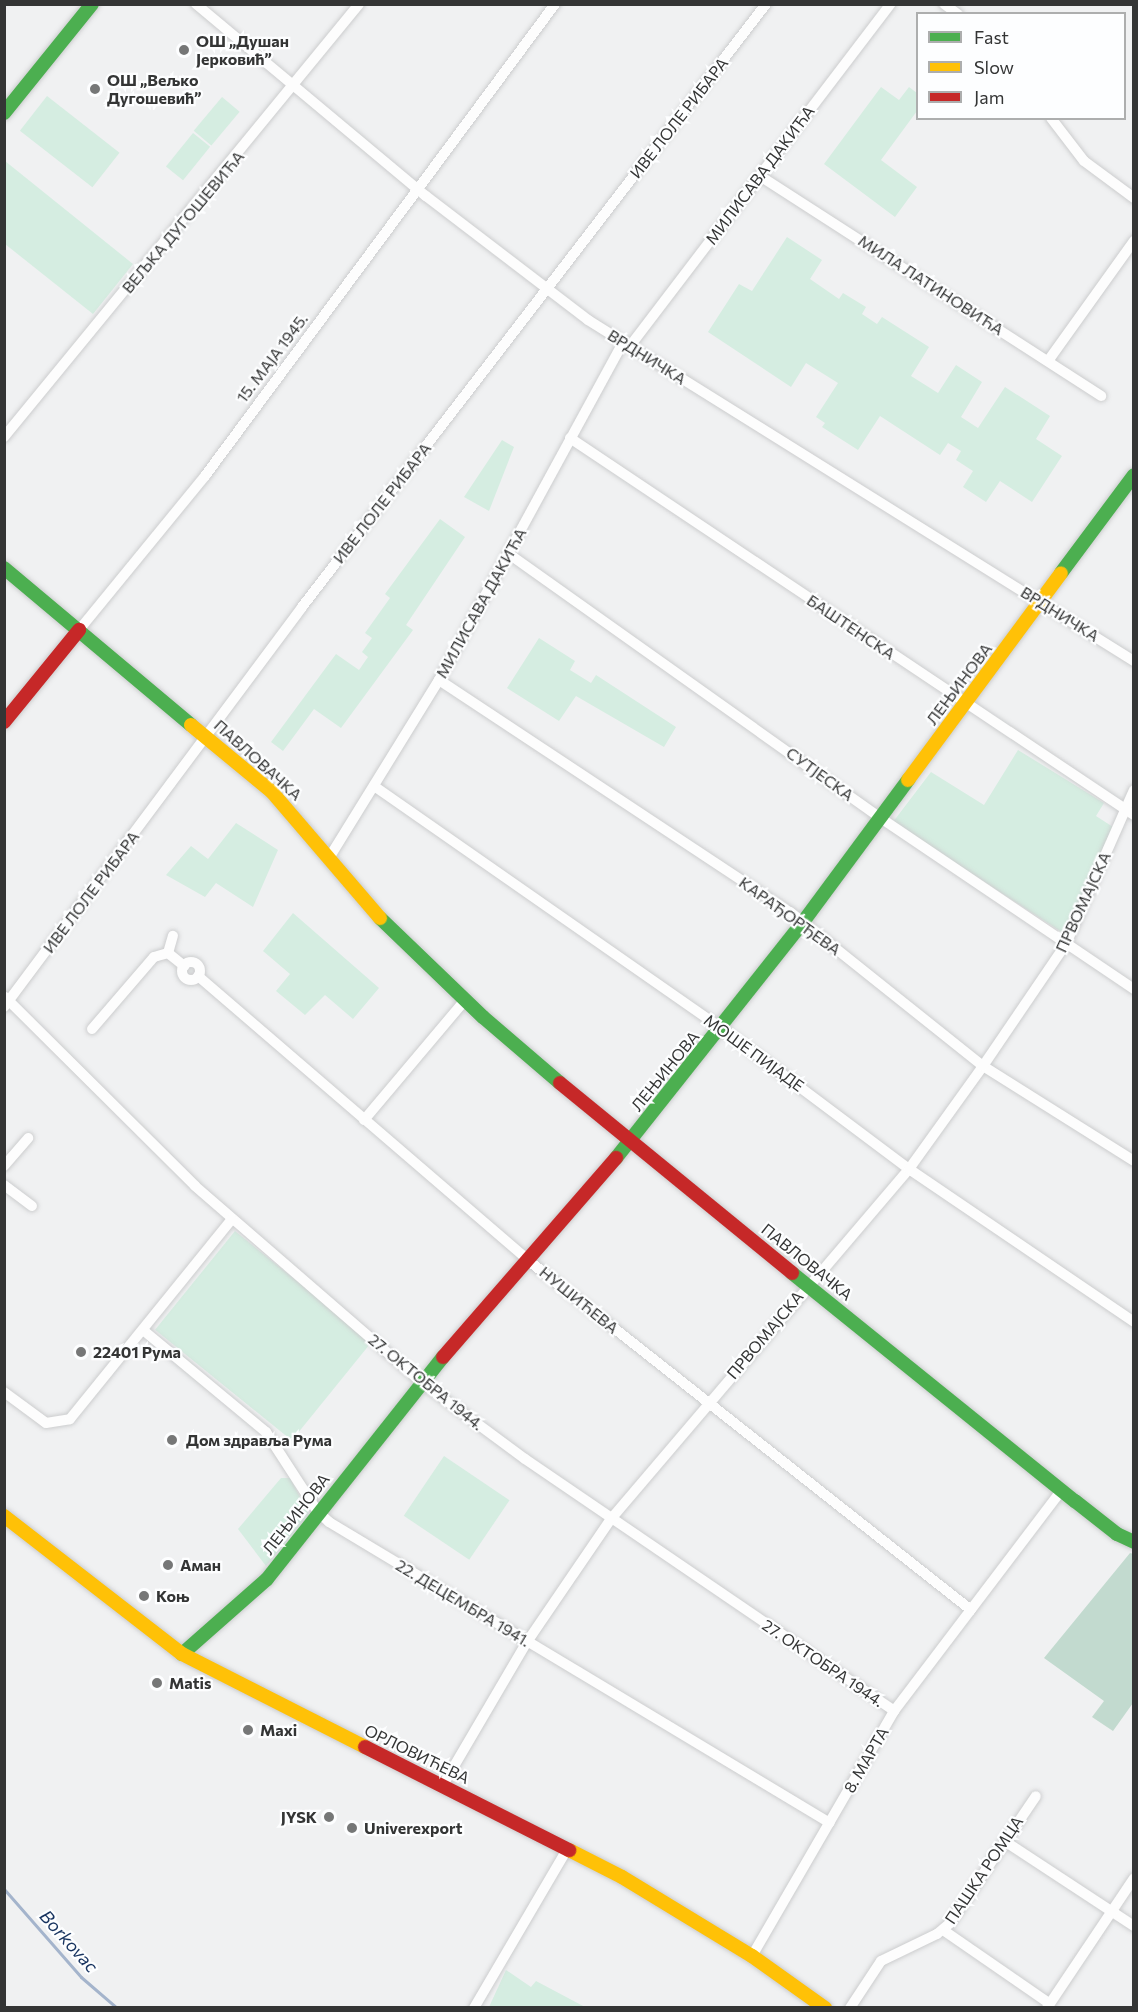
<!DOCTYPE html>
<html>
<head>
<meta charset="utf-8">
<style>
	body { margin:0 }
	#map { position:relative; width:1138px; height:2012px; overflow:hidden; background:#f0f1f2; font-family:Commissioner,sans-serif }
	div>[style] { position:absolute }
	.green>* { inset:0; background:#d5ede1; transform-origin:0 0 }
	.forest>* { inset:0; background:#c2dacf }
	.stream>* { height:3px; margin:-1.5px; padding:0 1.5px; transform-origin:1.5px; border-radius:1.5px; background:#a4b4cc }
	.roads { filter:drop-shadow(0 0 2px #cccdce) drop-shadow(0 0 2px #cccdce) }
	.street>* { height:10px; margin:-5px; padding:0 5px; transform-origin:5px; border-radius:5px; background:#fdfdfd }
	.street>.ring { margin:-5px; padding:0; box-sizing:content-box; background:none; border:10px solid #fdfdfd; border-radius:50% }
	.fast>* { height:14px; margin:-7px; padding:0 7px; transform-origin:7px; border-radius:7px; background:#4caf50 }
	.slow>* { height:14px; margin:-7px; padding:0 7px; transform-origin:7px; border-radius:7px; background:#ffc107 }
	.jam>* { height:14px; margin:-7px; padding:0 7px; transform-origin:7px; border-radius:7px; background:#c62828 }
	.dots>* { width:16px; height:16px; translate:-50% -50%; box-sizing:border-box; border:3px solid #fdfeff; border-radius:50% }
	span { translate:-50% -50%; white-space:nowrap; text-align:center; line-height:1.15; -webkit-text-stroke:4.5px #fdfeff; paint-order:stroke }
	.poi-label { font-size:16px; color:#343535; font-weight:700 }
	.left { translate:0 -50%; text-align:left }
	.right { translate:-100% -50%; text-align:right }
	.street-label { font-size:16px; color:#343535 }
	.water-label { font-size:18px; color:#17335f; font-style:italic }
	.frame { position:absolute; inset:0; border:6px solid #343535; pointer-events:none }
	.legend { position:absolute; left:916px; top:12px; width:210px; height:108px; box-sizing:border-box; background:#fdfeff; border:2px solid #adaeae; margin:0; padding:8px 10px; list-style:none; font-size:18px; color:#343535 }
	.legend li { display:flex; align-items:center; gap:12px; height:30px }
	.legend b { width:30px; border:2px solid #adaeae }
</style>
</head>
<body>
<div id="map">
	<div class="green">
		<div style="clip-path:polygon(881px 87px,899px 100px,909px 87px,917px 93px,917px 111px,881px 160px,917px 187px,895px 217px,824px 164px)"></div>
		<div style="left:47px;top:96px;width:92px;height:44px;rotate:38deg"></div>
		<div style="left:222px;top:97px;width:23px;height:44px;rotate:40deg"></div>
		<div style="left:193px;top:133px;width:22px;height:43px;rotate:39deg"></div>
		<div style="clip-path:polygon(5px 161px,133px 264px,93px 314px,5px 244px)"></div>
		<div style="clip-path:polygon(787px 237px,822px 260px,810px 279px,839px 299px,843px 293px,866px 307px,862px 314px,877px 324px,882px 317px,929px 347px,911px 376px,938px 393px,956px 365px,982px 382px,961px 417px,978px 428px,1005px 387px,1050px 416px,1036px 439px,1062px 456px,1032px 502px,1000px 481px,986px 502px,963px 487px,973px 471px,956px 460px,961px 451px,948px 443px,940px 455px,880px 416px,858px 450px,822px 427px,825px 423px,816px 417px,838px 383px,806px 363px,791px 387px,708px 332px,739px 284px,752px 291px)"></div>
		<div style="clip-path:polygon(502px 440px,514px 447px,489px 511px,464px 497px)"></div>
		<div style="clip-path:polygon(440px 519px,465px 537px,406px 625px,413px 630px,341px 728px,314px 709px,283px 751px,271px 742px,336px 654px,359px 670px,368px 657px,362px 652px,372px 638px,365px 633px,390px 598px,385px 594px)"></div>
		<div style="clip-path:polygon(539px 638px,575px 661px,570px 670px,591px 683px,596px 675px,676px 727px,664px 747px,576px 696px,559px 721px,507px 688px)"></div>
		<div style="clip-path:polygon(1018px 750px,1104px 803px,1096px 816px,1113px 827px,1066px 935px,893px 822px,931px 772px,984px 805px)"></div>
		<div style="clip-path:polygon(236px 823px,278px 850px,253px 907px,216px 883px,205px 897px,166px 875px,191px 846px,208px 859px)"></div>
		<div style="clip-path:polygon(293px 913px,379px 988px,353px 1019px,325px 995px,305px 1015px,276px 991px,290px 974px,263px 951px)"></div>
		<div style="left:235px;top:1231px;width:176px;height:127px;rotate:39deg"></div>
		<div style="left:444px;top:1456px;width:79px;height:72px;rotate:34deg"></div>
		<div style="clip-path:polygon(281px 1478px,290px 1478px,309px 1514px,266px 1566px,238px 1529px)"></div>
		<div style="clip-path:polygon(506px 1970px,531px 1987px,536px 1981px,585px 2007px,489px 2007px)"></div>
	</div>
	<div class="forest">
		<div style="clip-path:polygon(1130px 1553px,1134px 1554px,1133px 1703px,1113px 1731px,1092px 1717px,1104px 1701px,1044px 1658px)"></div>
	</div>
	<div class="stream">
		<div style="left:4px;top:1889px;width:117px;rotate:48.8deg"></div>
		<div style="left:81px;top:1977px;width:48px;rotate:40.7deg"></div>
	</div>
	<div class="roads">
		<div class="street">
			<div style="left:196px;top:4px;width:300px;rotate:39.9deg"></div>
			<div style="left:426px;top:196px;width:204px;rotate:37.4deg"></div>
			<div style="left:588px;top:320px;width:644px;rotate:31.99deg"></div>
			<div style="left:944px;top:4px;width:17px;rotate:36deg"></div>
			<div style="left:1051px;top:118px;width:54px;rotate:52.5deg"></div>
			<div style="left:1084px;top:161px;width:62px;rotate:36.5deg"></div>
			<div style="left:760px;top:176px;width:406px;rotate:32.8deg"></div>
			<div style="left:630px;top:346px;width:430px;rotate:-52.7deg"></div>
			<div style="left:1048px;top:361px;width:148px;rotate:-54.4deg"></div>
			<div style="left:4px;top:437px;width:560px;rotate:-50.65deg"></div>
			<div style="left:570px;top:438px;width:678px;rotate:33.76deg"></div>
			<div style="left:509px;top:554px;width:454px;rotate:35.4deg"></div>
			<div style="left:879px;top:817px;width:308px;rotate:34deg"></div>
			<div style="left:79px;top:630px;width:199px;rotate:-50.7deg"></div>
			<div style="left:205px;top:476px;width:588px;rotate:-53.44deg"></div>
			<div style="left:439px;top:680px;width:421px;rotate:33.5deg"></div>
			<div style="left:790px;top:912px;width:247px;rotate:38.6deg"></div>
			<div style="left:983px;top:1066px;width:178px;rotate:32.2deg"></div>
			<div style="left:374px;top:786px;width:423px;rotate:34.9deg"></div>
			<div style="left:721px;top:1028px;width:235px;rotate:36.9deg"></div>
			<div style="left:909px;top:1169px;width:272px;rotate:34.2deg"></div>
			<div style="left:329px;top:858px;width:209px;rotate:-58.3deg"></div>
			<div style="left:439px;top:680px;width:385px;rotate:-61.4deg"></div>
			<div style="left:168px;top:953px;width:18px;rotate:-74deg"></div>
			<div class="ring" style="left:182px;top:962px;width:8px;height:8px"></div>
			<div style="left:198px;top:976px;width:437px;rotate:40.7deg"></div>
			<div style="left:529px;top:1261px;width:563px;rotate:38.29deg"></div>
			<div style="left:5px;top:997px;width:268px;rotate:44.8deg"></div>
			<div style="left:195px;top:1186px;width:299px;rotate:40.9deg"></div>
			<div style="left:421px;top:1382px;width:129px;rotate:36.5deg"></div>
			<div style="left:525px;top:1459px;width:447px;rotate:34.3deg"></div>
			<div style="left:4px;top:1007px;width:499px;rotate:-53.3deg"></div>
			<div style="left:302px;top:607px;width:761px;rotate:-52.42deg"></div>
			<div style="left:92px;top:1029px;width:95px;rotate:-49.3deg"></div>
			<div style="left:154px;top:957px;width:15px;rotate:-16deg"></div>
			<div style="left:168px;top:953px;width:21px;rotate:39deg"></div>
			<div style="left:364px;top:1120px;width:157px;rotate:-49.9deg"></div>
			<div style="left:4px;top:1166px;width:37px;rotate:-49deg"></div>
			<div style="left:4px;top:1185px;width:35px;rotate:37deg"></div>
			<div style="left:143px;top:1330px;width:160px;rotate:39.7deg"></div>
			<div style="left:266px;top:1432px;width:95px;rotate:57deg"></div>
			<div style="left:318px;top:1512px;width:15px;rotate:42deg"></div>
			<div style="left:329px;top:1522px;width:584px;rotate:31deg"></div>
			<div style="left:4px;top:1392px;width:52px;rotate:36.4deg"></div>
			<div style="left:46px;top:1423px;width:24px;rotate:-9deg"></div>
			<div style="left:70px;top:1419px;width:257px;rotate:-51deg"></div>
			<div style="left:443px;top:1785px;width:166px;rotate:-59.6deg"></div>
			<div style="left:527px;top:1642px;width:149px;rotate:-55.7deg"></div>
			<div style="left:611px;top:1519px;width:460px;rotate:-49.6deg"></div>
			<div style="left:909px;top:1169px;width:127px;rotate:-54.3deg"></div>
			<div style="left:983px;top:1066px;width:148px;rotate:-55.8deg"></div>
			<div style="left:1066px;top:944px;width:168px;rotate:-66.2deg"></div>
			<div style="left:1006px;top:1842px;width:153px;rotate:33.3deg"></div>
			<div style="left:943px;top:1930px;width:129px;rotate:34.6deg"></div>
			<div style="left:752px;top:1956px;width:283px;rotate:-59.9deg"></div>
			<div style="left:894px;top:1711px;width:278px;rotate:-52.8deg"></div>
			<div style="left:474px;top:2008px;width:186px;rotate:-59.6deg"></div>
			<div style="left:850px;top:2008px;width:56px;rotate:-56.6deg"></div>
			<div style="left:881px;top:1961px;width:62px;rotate:-25.7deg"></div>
			<div style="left:937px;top:1934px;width:17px;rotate:-40deg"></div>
			<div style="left:950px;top:1923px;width:153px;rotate:-55.9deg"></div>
			<div style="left:1047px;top:2008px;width:156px;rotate:-56.2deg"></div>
		</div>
		<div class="fast">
			<div style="left:4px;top:113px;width:140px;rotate:-51.1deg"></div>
			<div style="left:4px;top:568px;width:244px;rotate:40deg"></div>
			<div style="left:1061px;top:573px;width:122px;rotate:-53.3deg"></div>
			<div style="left:380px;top:918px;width:143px;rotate:43.9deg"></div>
			<div style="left:483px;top:1017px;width:101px;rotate:40.6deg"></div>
			<div style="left:616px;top:1158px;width:301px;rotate:-51.6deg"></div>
			<div style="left:803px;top:922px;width:177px;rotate:-53.5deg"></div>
			<div style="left:792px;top:1273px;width:363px;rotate:38.9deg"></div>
			<div style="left:1075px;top:1501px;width:53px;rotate:38.2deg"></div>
			<div style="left:1117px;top:1534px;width:19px;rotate:25deg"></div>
			<div style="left:182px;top:1654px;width:113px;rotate:-41.4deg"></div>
			<div style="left:267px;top:1579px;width:283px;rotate:-51.6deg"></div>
		</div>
		<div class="slow">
			<div style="left:191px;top:725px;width:105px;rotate:39.6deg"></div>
			<div style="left:272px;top:792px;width:166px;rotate:49.4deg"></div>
			<div style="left:908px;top:780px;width:257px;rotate:-53.5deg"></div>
			<div style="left:4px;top:1516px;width:225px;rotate:37.8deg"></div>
			<div style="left:182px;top:1654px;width:205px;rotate:26.9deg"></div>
			<div style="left:569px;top:1850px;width:59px;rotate:27deg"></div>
			<div style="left:622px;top:1877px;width:152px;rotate:31.3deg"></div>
			<div style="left:752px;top:1956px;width:90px;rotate:35.5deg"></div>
		</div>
		<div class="jam">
			<div style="left:4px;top:722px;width:119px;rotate:-50.8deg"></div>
			<div style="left:560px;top:1083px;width:300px;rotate:39.3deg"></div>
			<div style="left:443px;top:1357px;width:264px;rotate:-49deg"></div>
			<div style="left:365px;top:1747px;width:229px;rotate:26.8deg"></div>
		</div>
	</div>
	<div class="dots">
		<div style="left:184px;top:50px;background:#767777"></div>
		<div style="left:95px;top:89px;background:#767777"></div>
		<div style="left:81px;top:1352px;background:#767777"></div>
		<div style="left:172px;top:1440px;background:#767777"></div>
		<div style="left:168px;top:1565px;background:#767777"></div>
		<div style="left:144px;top:1596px;background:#767777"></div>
		<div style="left:157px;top:1683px;background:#767777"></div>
		<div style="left:248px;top:1730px;background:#767777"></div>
		<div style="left:329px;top:1817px;background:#767777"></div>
		<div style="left:352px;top:1828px;background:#767777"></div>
	</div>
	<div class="poi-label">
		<span class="left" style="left:196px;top:50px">ОШ „Душан<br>Јерковић”</span>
		<span class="left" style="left:107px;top:89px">ОШ „Вељко<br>Дугошевић”</span>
		<span class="left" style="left:93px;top:1352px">22401 Рума</span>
		<span class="left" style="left:186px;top:1440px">Дом здравља Рума</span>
		<span class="left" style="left:180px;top:1565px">Аман</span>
		<span class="left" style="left:156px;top:1596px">Коњ</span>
		<span class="left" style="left:169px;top:1683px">Matis</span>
		<span class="left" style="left:260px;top:1730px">Maxi</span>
		<span class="right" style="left:317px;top:1817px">JYSK</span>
		<span class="left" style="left:364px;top:1828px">Univerexport</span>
	</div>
	<div class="street-label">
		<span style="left:679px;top:118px;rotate:-52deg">ИВЕ ЛОЛЕ РИБАРА</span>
		<span style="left:760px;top:175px;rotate:-53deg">МИЛИСАВА ДАКИЋА</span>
		<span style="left:183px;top:222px;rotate:-50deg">ВЕЉКА ДУГОШЕВИЋА</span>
		<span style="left:931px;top:285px;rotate:33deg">МИЛА ЛАТИНОВИЋА</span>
		<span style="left:647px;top:357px;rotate:32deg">ВРДНИЧКА</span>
		<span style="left:272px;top:358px;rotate:-53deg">15. МАЈА 1945.</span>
		<span style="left:382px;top:503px;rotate:-52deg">ИВЕ ЛОЛЕ РИБАРА</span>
		<span style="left:481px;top:603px;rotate:-61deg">МИЛИСАВА ДАКИЋА</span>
		<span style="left:1060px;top:614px;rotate:32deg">ВРДНИЧКА</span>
		<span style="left:851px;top:627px;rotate:34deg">БАШТЕНСКА</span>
		<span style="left:959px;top:684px;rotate:-53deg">ЛЕЊИНОВА</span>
		<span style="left:258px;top:760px;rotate:42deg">ПАВЛОВАЧКА</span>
		<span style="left:820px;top:774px;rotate:36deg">СУТЈЕСКА</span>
		<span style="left:91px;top:892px;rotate:-53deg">ИВЕ ЛОЛЕ РИБАРА</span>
		<span style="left:1083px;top:902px;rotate:-65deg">ПРВОМАЈСКА</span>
		<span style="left:790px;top:916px;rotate:36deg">КАРАЂОРЂЕВА</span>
		<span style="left:754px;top:1053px;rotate:36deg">МОШЕ ПИЈАДЕ</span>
		<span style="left:665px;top:1071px;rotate:-51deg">ЛЕЊИНОВА</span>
		<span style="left:807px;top:1262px;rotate:39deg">ПАВЛОВАЧКА</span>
		<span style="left:579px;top:1300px;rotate:39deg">НУШИЋЕВА</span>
		<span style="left:765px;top:1335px;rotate:-50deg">ПРВОМАЈСКА</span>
		<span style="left:426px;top:1382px;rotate:39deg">27. ОКТОБРА 1944.</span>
		<span style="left:296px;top:1514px;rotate:-52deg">ЛЕЊИНОВА</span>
		<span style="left:463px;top:1603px;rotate:31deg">22. ДЕЦЕМБРА 1941.</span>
		<span style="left:823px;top:1663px;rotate:34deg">27. ОКТОБРА 1944.</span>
		<span style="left:417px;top:1754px;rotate:26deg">ОРЛОВИЋЕВА</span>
		<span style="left:866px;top:1760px;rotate:-60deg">8. МАРТА</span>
		<span style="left:984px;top:1870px;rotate:-56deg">ПАШКА РОМЦА</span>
	</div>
	<div class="water-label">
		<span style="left:69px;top:1941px;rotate:48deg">Borkovac</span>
	</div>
	<div class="frame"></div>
	<ul class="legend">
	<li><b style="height:8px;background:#4caf50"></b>Fast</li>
	<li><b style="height:8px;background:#ffc107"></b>Slow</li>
	<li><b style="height:8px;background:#c62828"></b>Jam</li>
	</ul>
</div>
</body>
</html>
